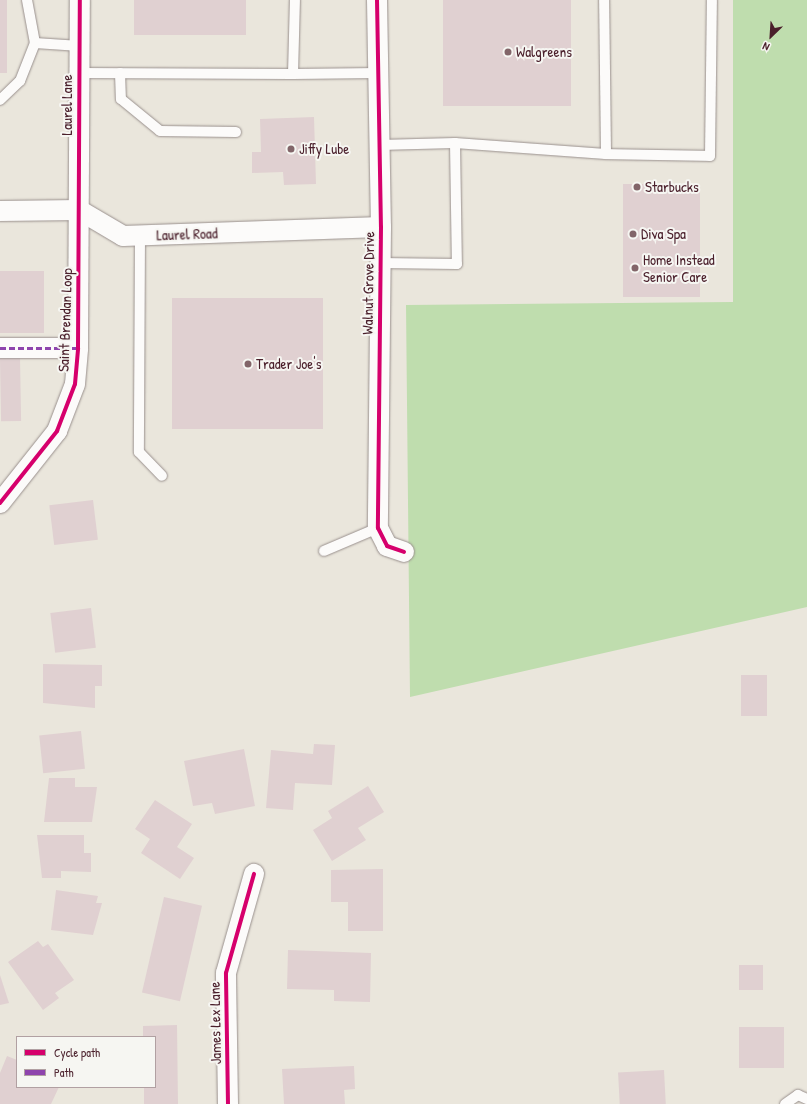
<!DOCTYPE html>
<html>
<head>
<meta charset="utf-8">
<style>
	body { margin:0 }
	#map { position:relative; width:807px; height:1104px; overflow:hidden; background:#eae6dc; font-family:"Patrick Hand",sans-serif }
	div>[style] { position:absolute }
	.green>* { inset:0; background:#bfddae }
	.building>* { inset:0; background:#e0d0d1; transform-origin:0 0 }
	.roads { filter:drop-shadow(0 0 1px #99908d) drop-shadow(0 0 1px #99908d) }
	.lane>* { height:10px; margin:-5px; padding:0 5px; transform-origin:5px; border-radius:5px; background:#fcfbfa }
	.street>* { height:20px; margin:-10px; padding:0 10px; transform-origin:10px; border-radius:10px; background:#fcfbfa }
	.quiet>* { height:3px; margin-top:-1.5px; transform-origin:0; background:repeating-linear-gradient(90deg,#8e44ad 0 6px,transparent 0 9px) }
	.cycleway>* { height:4px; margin:-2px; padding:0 2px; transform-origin:2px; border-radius:2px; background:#d6006c }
	.dots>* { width:11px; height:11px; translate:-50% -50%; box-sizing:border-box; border:2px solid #f6f6f2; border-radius:50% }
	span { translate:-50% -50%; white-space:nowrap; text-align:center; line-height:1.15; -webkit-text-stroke:4px #f6f6f2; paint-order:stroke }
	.poi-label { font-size:15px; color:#4a1f2b }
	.left { translate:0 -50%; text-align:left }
	.street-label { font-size:15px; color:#4a1f2b }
	.legend { position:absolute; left:16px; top:1036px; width:140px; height:52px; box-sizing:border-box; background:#f6f6f2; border:1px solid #b1a0a2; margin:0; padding:5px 7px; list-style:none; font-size:12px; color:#4a1f2b }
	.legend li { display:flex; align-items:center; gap:8px; height:20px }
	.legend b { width:20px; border:1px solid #b1a0a2 }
	.north { position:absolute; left:751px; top:16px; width:40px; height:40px; -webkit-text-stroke:3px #f6f6f2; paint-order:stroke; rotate:205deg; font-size:11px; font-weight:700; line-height:16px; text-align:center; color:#4a1f2b }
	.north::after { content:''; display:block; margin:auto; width:14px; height:18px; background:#4a1f2b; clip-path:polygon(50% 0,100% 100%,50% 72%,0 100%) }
</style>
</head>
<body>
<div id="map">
	<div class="green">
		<div style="clip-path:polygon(733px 0,807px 0,807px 607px,410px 697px,406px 305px,733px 302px)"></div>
	</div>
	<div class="building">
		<div style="left:0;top:0;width:7px;height:73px"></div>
		<div style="left:134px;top:0;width:112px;height:35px"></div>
		<div style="left:443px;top:0;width:128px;height:106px"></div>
		<div style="clip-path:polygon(314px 117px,316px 184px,284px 185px,283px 172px,252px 173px,252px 152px,261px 152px,260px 119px)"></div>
		<div style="left:623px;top:184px;width:77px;height:113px"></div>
		<div style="left:0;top:271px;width:44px;height:62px"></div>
		<div style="left:323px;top:298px;width:131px;height:151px;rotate:90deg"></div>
		<div style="left:20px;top:358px;width:63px;height:20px;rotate:89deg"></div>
		<div style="left:93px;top:500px;width:40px;height:44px;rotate:83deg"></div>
		<div style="left:91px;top:608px;width:40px;height:41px;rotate:83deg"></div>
		<div style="clip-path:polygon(43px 664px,102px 665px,102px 686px,95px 686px,95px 708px,43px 703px)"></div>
		<div style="left:741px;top:675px;width:26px;height:41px"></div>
		<div style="left:81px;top:731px;width:38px;height:42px;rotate:84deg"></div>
		<div style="clip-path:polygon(314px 744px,335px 745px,332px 785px,295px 783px,293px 810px,266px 808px,271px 750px,313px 754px)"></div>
		<div style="clip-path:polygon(244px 749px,255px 806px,215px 814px,212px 803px,193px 806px,184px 761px)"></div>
		<div style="clip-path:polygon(49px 778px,75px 778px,75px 787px,97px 787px,92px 822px,44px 822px)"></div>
		<div style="clip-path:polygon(368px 786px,384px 812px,358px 828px,366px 840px,332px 861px,313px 830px,332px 818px,328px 811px)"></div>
		<div style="clip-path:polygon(155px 800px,192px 824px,177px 847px,194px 858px,180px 879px,141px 853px,150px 839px,135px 829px)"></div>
		<div style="clip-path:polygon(37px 835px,84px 835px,84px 853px,91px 853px,91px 872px,61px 871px,61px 878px,42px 878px)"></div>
		<div style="clip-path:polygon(383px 869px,383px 931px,348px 931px,348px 902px,331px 902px,331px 870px)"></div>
		<div style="clip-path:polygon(56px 890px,98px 896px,96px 903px,102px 903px,93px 935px,51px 930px)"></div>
		<div style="left:164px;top:897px;width:39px;height:98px;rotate:13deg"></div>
		<div style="clip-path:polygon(38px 941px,43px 947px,48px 944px,74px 980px,55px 993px,59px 998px,43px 1010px,8px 962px)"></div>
		<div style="clip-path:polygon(288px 950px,371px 953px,370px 1002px,334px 1001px,334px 990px,287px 989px)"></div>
		<div style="left:763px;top:965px;width:25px;height:24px;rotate:90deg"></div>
		<div style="clip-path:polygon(0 975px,9px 1003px,0 1005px)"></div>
		<div style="clip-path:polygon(177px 1025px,178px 1104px,144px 1104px,144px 1087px,155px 1087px,155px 1037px,143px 1037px,143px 1026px)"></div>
		<div style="left:784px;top:1027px;width:41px;height:45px;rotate:90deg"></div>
		<div style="clip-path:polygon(7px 1056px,17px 1060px,17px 1087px,59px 1087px,51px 1104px,0 1104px,0 1073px)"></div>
		<div style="clip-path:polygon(354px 1066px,355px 1089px,344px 1090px,345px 1104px,284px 1104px,282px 1069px)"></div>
		<div style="left:664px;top:1070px;width:34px;height:46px;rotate:87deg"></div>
	</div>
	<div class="roads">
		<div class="lane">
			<div style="left:27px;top:0;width:44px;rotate:79.5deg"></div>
			<div style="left:35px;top:43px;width:45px;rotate:3.8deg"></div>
			<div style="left:80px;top:73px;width:213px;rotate:0.3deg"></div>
			<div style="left:293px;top:74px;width:74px;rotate:-88.5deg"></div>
			<div style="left:120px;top:73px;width:26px;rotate:88deg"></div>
			<div style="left:121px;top:99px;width:50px;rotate:39.4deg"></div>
			<div style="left:160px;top:131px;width:76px;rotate:0.8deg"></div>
			<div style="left:293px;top:74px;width:85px;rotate:-0.7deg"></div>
			<div style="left:0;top:100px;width:28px;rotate:-44deg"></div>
			<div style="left:20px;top:81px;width:41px;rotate:-68.5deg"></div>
			<div style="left:455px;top:143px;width:151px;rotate:4.2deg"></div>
			<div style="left:606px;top:154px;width:154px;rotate:-90.7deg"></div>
			<div style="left:379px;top:145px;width:76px;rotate:-1.5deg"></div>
			<div style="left:455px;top:143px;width:121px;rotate:89.1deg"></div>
			<div style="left:457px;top:264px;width:77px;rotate:-179.3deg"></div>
			<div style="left:606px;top:154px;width:104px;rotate:1.1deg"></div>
			<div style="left:710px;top:156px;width:156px;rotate:-89.3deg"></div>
			<div style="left:140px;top:235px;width:217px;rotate:90.3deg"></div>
			<div style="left:139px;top:452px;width:33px;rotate:46deg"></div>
			<div style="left:324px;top:551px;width:59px;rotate:-23.1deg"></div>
			<div style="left:785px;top:1104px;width:16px;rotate:-35deg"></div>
			<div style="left:798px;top:1095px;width:10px;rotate:24deg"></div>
		</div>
		<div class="street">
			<div style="left:377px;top:0;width:227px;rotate:89deg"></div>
			<div style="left:381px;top:227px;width:301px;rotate:90.6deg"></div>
			<div style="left:378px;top:528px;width:20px;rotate:63deg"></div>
			<div style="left:387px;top:546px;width:18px;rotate:19deg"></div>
			<div style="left:0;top:211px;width:79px;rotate:-0.7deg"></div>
			<div style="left:79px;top:210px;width:51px;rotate:30.6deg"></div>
			<div style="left:123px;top:236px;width:258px;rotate:-2deg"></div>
			<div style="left:0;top:348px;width:78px"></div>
			<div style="left:0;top:503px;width:92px;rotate:-51.6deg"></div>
			<div style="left:57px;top:431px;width:50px;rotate:-69deg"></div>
			<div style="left:75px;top:384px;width:36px;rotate:-85deg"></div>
			<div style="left:78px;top:348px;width:348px;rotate:-89.7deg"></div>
			<div style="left:228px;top:1104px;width:131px;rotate:-90.9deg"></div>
			<div style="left:226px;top:973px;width:103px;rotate:-74.2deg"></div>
		</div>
	</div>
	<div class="quiet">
		<div style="left:0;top:348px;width:78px"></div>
	</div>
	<div class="cycleway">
		<div style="left:377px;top:0;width:227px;rotate:89deg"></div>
		<div style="left:381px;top:227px;width:301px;rotate:90.6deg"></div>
		<div style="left:378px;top:528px;width:20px;rotate:63deg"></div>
		<div style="left:387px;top:546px;width:18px;rotate:19deg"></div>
		<div style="left:0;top:503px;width:92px;rotate:-51.6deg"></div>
		<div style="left:57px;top:431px;width:50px;rotate:-69deg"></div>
		<div style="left:75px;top:384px;width:36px;rotate:-85deg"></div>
		<div style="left:78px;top:348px;width:348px;rotate:-89.7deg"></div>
		<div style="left:228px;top:1104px;width:131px;rotate:-90.9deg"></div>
		<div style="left:226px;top:973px;width:103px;rotate:-74.2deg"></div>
	</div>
	<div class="dots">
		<div style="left:508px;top:52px;background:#826569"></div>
		<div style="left:291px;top:149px;background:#826569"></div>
		<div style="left:637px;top:187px;background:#826569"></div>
		<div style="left:633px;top:234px;background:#826569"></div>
		<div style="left:635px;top:268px;background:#826569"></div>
		<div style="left:248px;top:364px;background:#826569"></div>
	</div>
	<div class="poi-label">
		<span class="left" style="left:516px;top:52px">Walgreens</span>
		<span class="left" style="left:299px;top:149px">Jiffy Lube</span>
		<span class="left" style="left:645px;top:187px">Starbucks</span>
		<span class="left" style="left:641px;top:234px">Diva Spa</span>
		<span class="left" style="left:643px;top:268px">Home Instead<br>Senior Care</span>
		<span class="left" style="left:256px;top:364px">Trader Joe's</span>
	</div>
	<div class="street-label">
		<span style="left:67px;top:105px;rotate:-90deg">Laurel Lane</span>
		<span style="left:187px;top:234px;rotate:-2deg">Laurel Road</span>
		<span style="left:368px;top:283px;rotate:-89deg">Walnut Grove Drive</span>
		<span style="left:65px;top:320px;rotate:-88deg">Saint Brendan Loop</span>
		<span style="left:215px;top:1023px;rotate:-91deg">James Lex Lane</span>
	</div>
	<ul class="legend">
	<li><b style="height:5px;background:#d6006c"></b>Cycle path</li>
	<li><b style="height:5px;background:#8e44ad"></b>Path</li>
	</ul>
	<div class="north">N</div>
</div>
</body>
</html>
